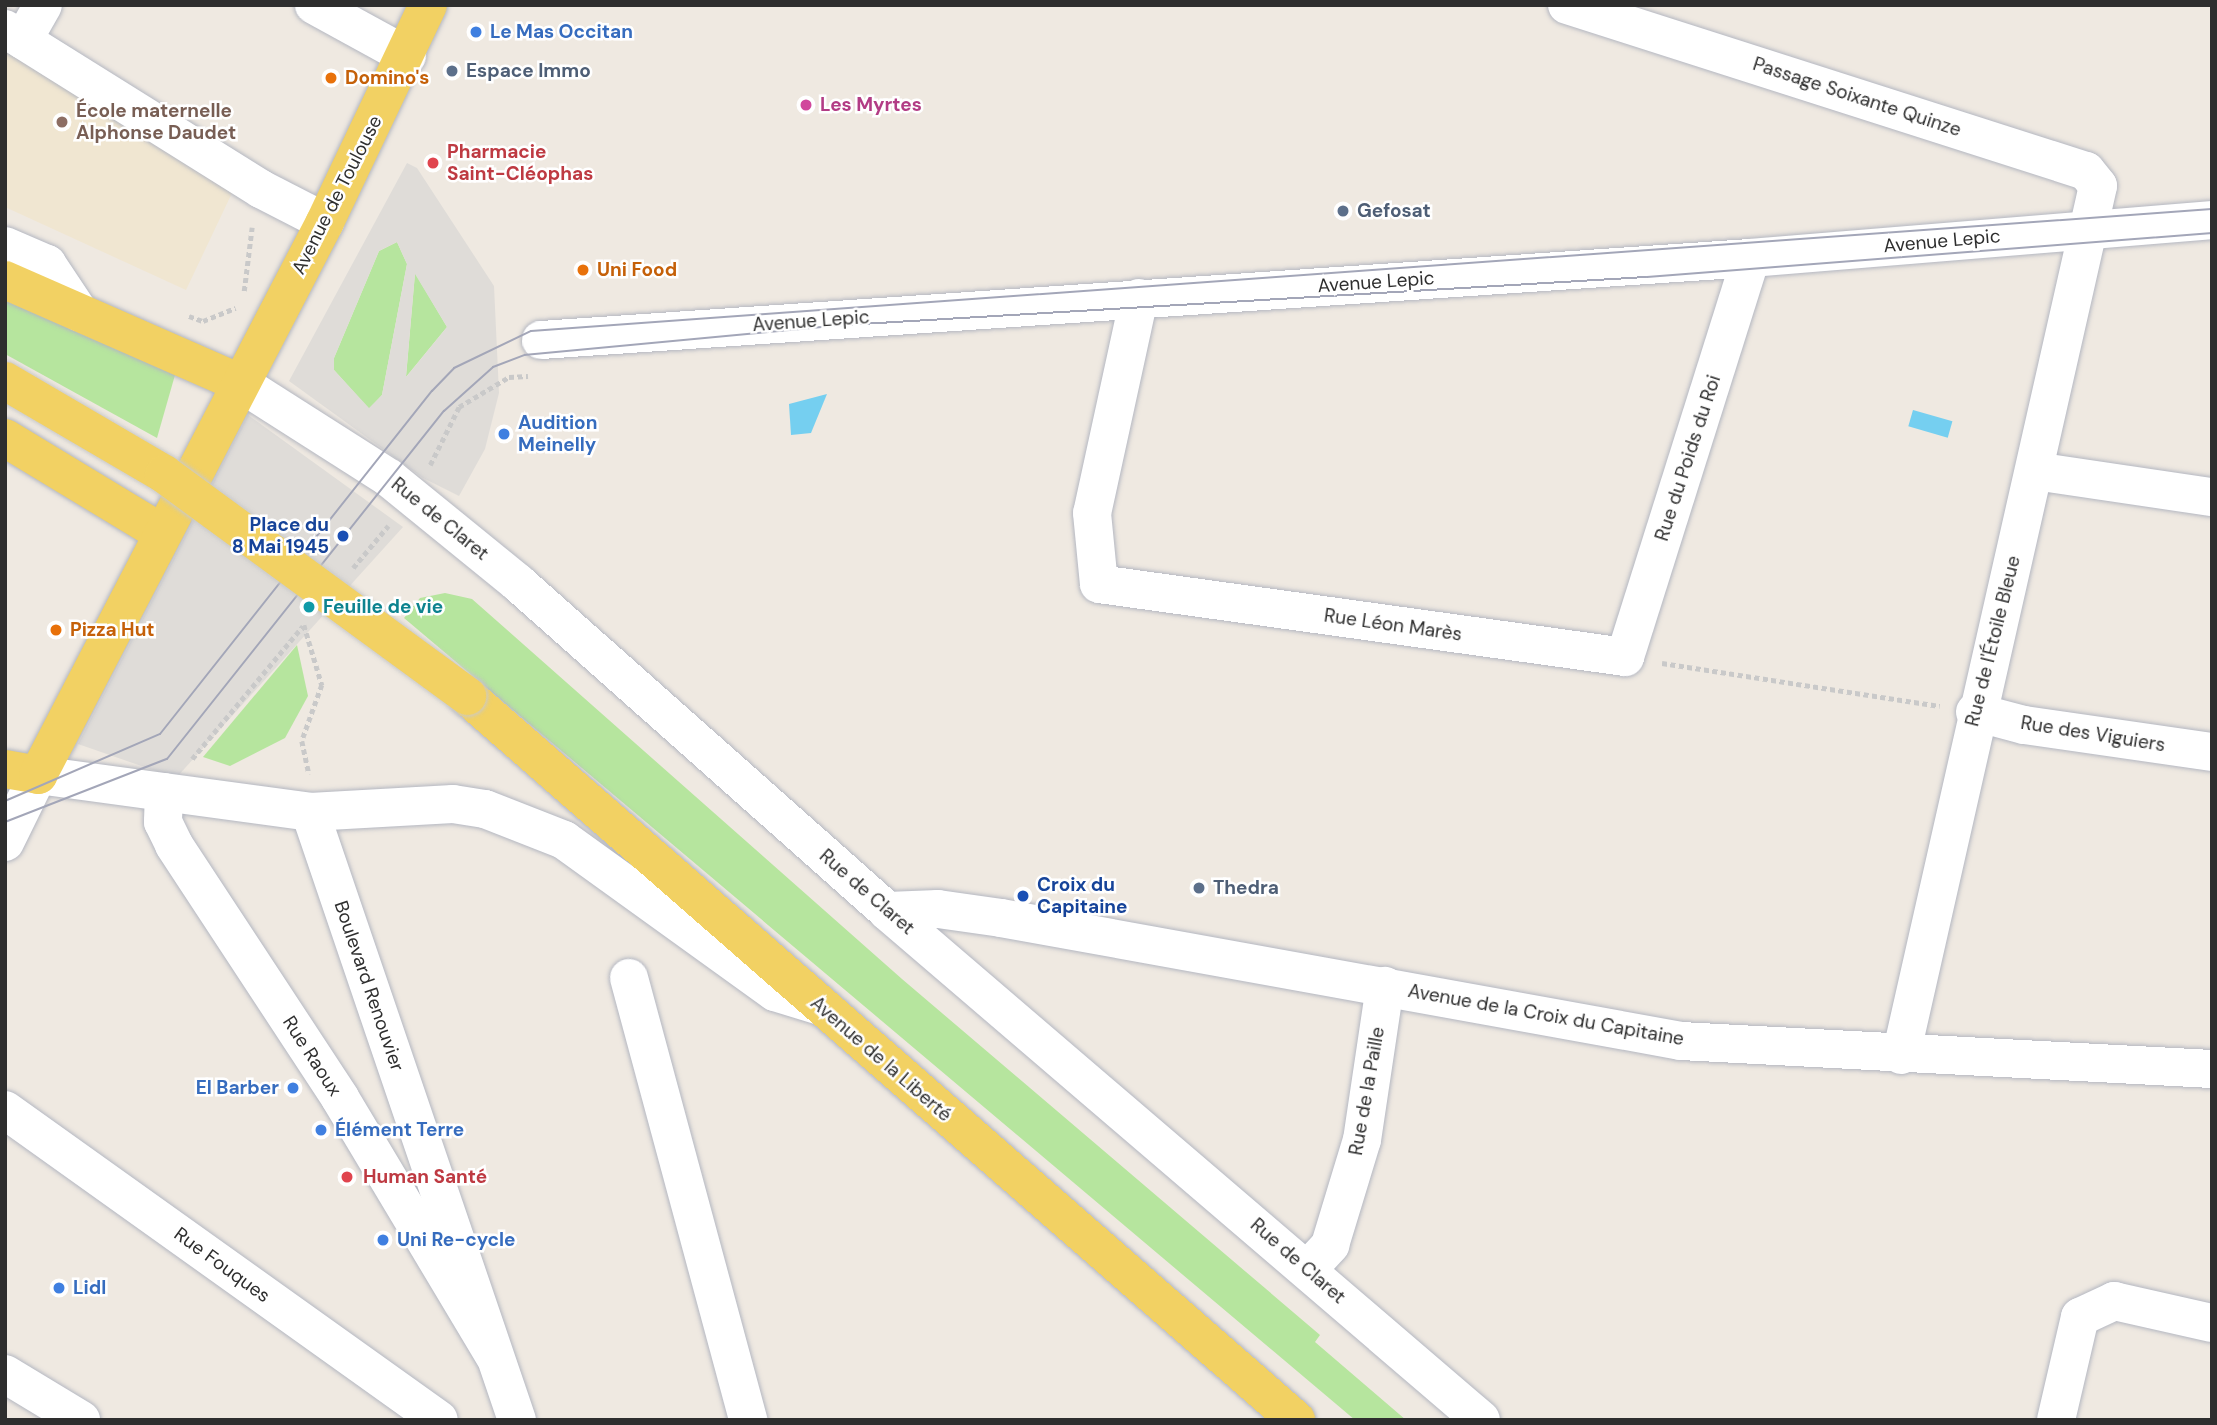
<!DOCTYPE html>
<html>
<head>
<meta charset="utf-8">
<style>
	body { margin:0 }
	#map { position:relative; width:2217px; height:1425px; overflow:hidden; background:#efe9e1; font-family:"DM Sans",sans-serif }
	div>[style] { position:absolute }
	.education>* { inset:0; background:#f0e6d1 }
	.green>* { inset:0; background:#b6e59e }
	.plaza>* { inset:0; background:#dfdcd8 }
	.water>* { inset:0; background:#75cff0; transform-origin:0 0 }
	.path>* { height:4.5px; margin-top:-2.25px; transform-origin:0; background:repeating-linear-gradient(90deg,#c9c9c9 0 5px,transparent 0 8.5px) }
	.roads { filter:drop-shadow(0 0 2px #b4b7c1) drop-shadow(0 0 2px #b4b7c1) }
	.minor>* { height:38px; margin:-19px; padding:0 19px; transform-origin:19px; border-radius:19px; background:#fff }
	.major>* { height:38px; margin:-19px; padding:0 19px; transform-origin:19px; border-radius:19px; background:#f2d163 }
	.tram>* { height:2px; margin:-1px; padding:0 1px; transform-origin:1px; border-radius:1px; background:#a3a6b8 }
	.bridges { filter:drop-shadow(0 0 2px #c9c9c9) drop-shadow(0 0 2px #c9c9c9) }
	.major-bridge>* { height:38px; margin:-19px; padding:0 19px; transform-origin:19px; border-radius:19px; background:#f2d163 }
	.dots>* { width:19px; height:19px; translate:-50% -50%; box-sizing:border-box; border:4px solid #fff; border-radius:50% }
	span { translate:-50% -50%; white-space:nowrap; text-align:center; line-height:1.15; -webkit-text-stroke:5px #fff; paint-order:stroke }
	.shop-label { font-size:19px; color:#366cbe; font-weight:700 }
	.left { translate:0 -50%; text-align:left }
	.right { translate:-100% -50%; text-align:right }
	.service-label { font-size:19px; color:#4e5e75; font-weight:700 }
	.food-label { font-size:19px; color:#c56008; font-weight:700 }
	.street-label { font-size:19px; color:#2e2e2e }
	.hotel-label { font-size:19px; color:#b23c85; font-weight:700 }
	.education-label { font-size:19px; color:#785e54; font-weight:700 }
	.health-label { font-size:19px; color:#be3a42; font-weight:700 }
	.transit-label { font-size:19px; color:#164399; font-weight:700 }
	.culture-label { font-size:19px; color:#0d838f; font-weight:700 }
	.frame { position:absolute; inset:0; border:7px solid #2e2e2e; pointer-events:none }
</style>
</head>
<body>
<div id="map">
	<div class="education">
		<div style="clip-path:polygon(5px 51px,232px 193px,186px 290px,5px 207px)"></div>
	</div>
	<div class="green">
		<div style="clip-path:polygon(397px 242px,407px 264px,382px 395px,369px 409px,334px 370px,334px 358px,379px 251px)"></div>
		<div style="clip-path:polygon(415px 273px,447px 327px,406px 377px)"></div>
		<div style="clip-path:polygon(5px 287px,177px 368px,157px 438px,5px 354px)"></div>
		<div style="clip-path:polygon(445px 593px,472px 599px,902px 979px,1320px 1335px,1315px 1342px,1406px 1420px,1355px 1420px,404px 618px,420px 598px)"></div>
		<div style="clip-path:polygon(297px 645px,308px 696px,285px 738px,230px 766px,203px 757px)"></div>
	</div>
	<div class="plaza">
		<div style="clip-path:polygon(evenodd,407px 163px,417px 168px,494px 286px,499px 393px,485px 449px,459px 496px,423px 478px,289px 381px,407px 163px,397px 242px,407px 264px,382px 395px,369px 408px,334px 370px,334px 358px,379px 251px,397px 242px,407px 163px,415px 274px,447px 327px,407px 376px,406px 376px,415px 274px)"></div>
		<div style="clip-path:polygon(248px 415px,403px 527px,176px 778px,78px 744px)"></div>
	</div>
	<div class="water">
		<div style="clip-path:polygon(827px 394px,811px 433px,791px 435px,789px 404px)"></div>
		<div style="left:1913px;top:410px;width:41px;height:17px;rotate:16deg"></div>
	</div>
	<div class="path">
		<div style="left:244px;top:291px;width:64px;rotate:-82.9deg"></div>
		<div style="left:189px;top:316px;width:15px;rotate:20deg"></div>
		<div style="left:203px;top:321px;width:35px;rotate:-22deg"></div>
		<div style="left:430px;top:465px;width:65px;rotate:-63.4deg"></div>
		<div style="left:459px;top:407px;width:58px;rotate:-31deg"></div>
		<div style="left:509px;top:377px;width:19px;rotate:-3deg"></div>
		<div style="left:353px;top:568px;width:55px;rotate:-50.2deg"></div>
		<div style="left:304px;top:625px;width:63px;rotate:73.3deg"></div>
		<div style="left:322px;top:685px;width:59px;rotate:109.7deg"></div>
		<div style="left:302px;top:741px;width:34px;rotate:78deg"></div>
		<div style="left:1662px;top:663px;width:281px;rotate:8.8deg"></div>
		<div style="left:192px;top:759px;width:173px;rotate:-50.2deg"></div>
	</div>
	<div class="roads">
		<div class="minor">
			<div style="left:314px;top:5px;width:106px;rotate:28.7deg"></div>
			<div style="left:1567px;top:5px;width:545px;rotate:17.74deg"></div>
			<div style="left:2086px;top:171px;width:19px;rotate:51deg"></div>
			<div style="left:2098px;top:186px;width:891px;rotate:102.77deg"></div>
			<div style="left:5px;top:29px;width:302px;rotate:32deg"></div>
			<div style="left:261px;top:189px;width:72px;rotate:27.3deg"></div>
			<div style="left:23px;top:40px;width:40px;rotate:-60.3deg"></div>
			<div style="left:5px;top:246px;width:46px;rotate:23.2deg"></div>
			<div style="left:47px;top:264px;width:58px;rotate:56.3deg"></div>
			<div style="left:1139px;top:298px;width:220px;rotate:102.3deg"></div>
			<div style="left:1092px;top:513px;width:71px;rotate:84.4deg"></div>
			<div style="left:1099px;top:584px;width:531px;rotate:7.9deg"></div>
			<div style="left:1625px;top:657px;width:418px;rotate:-72.5deg"></div>
			<div style="left:541px;top:340px;width:1213px;rotate:-3.88deg"></div>
			<div style="left:1751px;top:258px;width:463px;rotate:-4.7deg"></div>
			<div style="left:240px;top:383px;width:177px;rotate:32.5deg"></div>
			<div style="left:389px;top:478px;width:166px;rotate:39.1deg"></div>
			<div style="left:518px;top:583px;width:494px;rotate:41.6deg"></div>
			<div style="left:887px;top:911px;width:782px;rotate:40.59deg"></div>
			<div style="left:2035px;top:471px;width:179px;rotate:8.4deg"></div>
			<div style="left:1975px;top:712px;width:51px;rotate:14.9deg"></div>
			<div style="left:2024px;top:725px;width:190px;rotate:8.2deg"></div>
			<div style="left:164px;top:792px;width:30px;rotate:92deg"></div>
			<div style="left:163px;top:822px;width:25px;rotate:64deg"></div>
			<div style="left:174px;top:845px;width:303px;rotate:56.7deg"></div>
			<div style="left:340px;top:1098px;width:300px;rotate:59.1deg"></div>
			<div style="left:310px;top:812px;width:642px;rotate:71.2deg"></div>
			<div style="left:5px;top:842px;width:75px;rotate:-63.8deg"></div>
			<div style="left:38px;top:775px;width:275px;rotate:7.7deg"></div>
			<div style="left:310px;top:812px;width:143px;rotate:-3.2deg"></div>
			<div style="left:453px;top:804px;width:32px;rotate:9deg"></div>
			<div style="left:485px;top:809px;width:85px;rotate:21.4deg"></div>
			<div style="left:564px;top:840px;width:260px;rotate:35.8deg"></div>
			<div style="left:775px;top:992px;width:47px;rotate:17.3deg"></div>
			<div style="left:887px;top:911px;width:51px;rotate:-2.2deg"></div>
			<div style="left:938px;top:909px;width:64px;rotate:8.1deg"></div>
			<div style="left:1001px;top:918px;width:691px;rotate:10.25deg"></div>
			<div style="left:1681px;top:1041px;width:532px;rotate:3.02deg"></div>
			<div style="left:629px;top:978px;width:458px;rotate:74.9deg"></div>
			<div style="left:5px;top:1110px;width:533px;rotate:35.54deg"></div>
			<div style="left:1308px;top:1269px;width:33px;rotate:-47deg"></div>
			<div style="left:1330px;top:1245px;width:110px;rotate:-73.1deg"></div>
			<div style="left:1362px;top:1140px;width:156px;rotate:-81.5deg"></div>
			<div style="left:5px;top:1374px;width:89px;rotate:31.2deg"></div>
			<div style="left:2056px;top:1420px;width:106px;rotate:-76.9deg"></div>
			<div style="left:2080px;top:1317px;width:38px;rotate:-25deg"></div>
			<div style="left:2114px;top:1301px;width:100px;rotate:12.7deg"></div>
		</div>
		<div class="major">
			<div style="left:5px;top:280px;width:257px;rotate:23.7deg"></div>
			<div style="left:5px;top:438px;width:184px;rotate:31.2deg"></div>
			<div style="left:467px;top:696px;width:1101px;rotate:41.13deg"></div>
			<div style="left:5px;top:769px;width:34px;rotate:10deg"></div>
			<div style="left:38px;top:775px;width:623px;rotate:-62.57deg"></div>
			<div style="left:325px;top:222px;width:240px;rotate:-64.6deg"></div>
		</div>
	</div>
	<div class="tram">
		<div style="left:5px;top:801px;width:169px;rotate:-23.4deg"></div>
		<div style="left:160px;top:734px;width:438px;rotate:-51.6deg"></div>
		<div style="left:432px;top:391px;width:32px;rotate:-46deg"></div>
		<div style="left:454px;top:368px;width:85px;rotate:-25.7deg"></div>
		<div style="left:531px;top:331px;width:1685px;rotate:-4.15deg"></div>
		<div style="left:5px;top:822px;width:174px;rotate:-21.3deg"></div>
		<div style="left:167px;top:759px;width:445px;rotate:-51.5deg"></div>
		<div style="left:444px;top:411px;width:66px;rotate:-41.9deg"></div>
		<div style="left:493px;top:367px;width:34px;rotate:-21deg"></div>
		<div style="left:525px;top:355px;width:321px;rotate:-5.4deg"></div>
		<div style="left:845px;top:325px;width:803px;rotate:-3.43deg"></div>
		<div style="left:1647px;top:277px;width:567px;rotate:-4.45deg"></div>
	</div>
	<div class="bridges">
		<div class="major-bridge">
			<div style="left:5px;top:381px;width:184px;rotate:30.3deg"></div>
			<div style="left:164px;top:474px;width:376px;rotate:36.2deg"></div>
		</div>
	</div>
	<div class="dots">
		<div style="left:476px;top:32px;background:#3f7fe0"></div>
		<div style="left:452px;top:71px;background:#5c6f8a"></div>
		<div style="left:331px;top:78px;background:#e8710a"></div>
		<div style="left:806px;top:105px;background:#d1479c"></div>
		<div style="left:62px;top:122px;background:#8d6e63"></div>
		<div style="left:433px;top:163px;background:#e0444e"></div>
		<div style="left:1343px;top:211px;background:#5c6f8a"></div>
		<div style="left:583px;top:270px;background:#e8710a"></div>
		<div style="left:504px;top:434px;background:#3f7fe0"></div>
		<div style="left:343px;top:536px;background:#1a4fb4"></div>
		<div style="left:309px;top:607px;background:#0f9aa8"></div>
		<div style="left:56px;top:630px;background:#e8710a"></div>
		<div style="left:1199px;top:888px;background:#5c6f8a"></div>
		<div style="left:1023px;top:896px;background:#1a4fb4"></div>
		<div style="left:293px;top:1088px;background:#3f7fe0"></div>
		<div style="left:321px;top:1130px;background:#3f7fe0"></div>
		<div style="left:347px;top:1177px;background:#e0444e"></div>
		<div style="left:383px;top:1240px;background:#3f7fe0"></div>
		<div style="left:59px;top:1288px;background:#3f7fe0"></div>
	</div>
	<div class="shop-label">
		<span class="left" style="left:490px;top:32px">Le Mas Occitan</span>
		<span class="left" style="left:518px;top:434px">Audition<br>Meinelly</span>
		<span class="right" style="left:279px;top:1088px">El Barber</span>
		<span class="left" style="left:335px;top:1130px">Élément Terre</span>
		<span class="left" style="left:397px;top:1240px">Uni Re-cycle</span>
		<span class="left" style="left:73px;top:1288px">Lidl</span>
	</div>
	<div class="service-label">
		<span class="left" style="left:466px;top:71px">Espace Immo</span>
		<span class="left" style="left:1357px;top:211px">Gefosat</span>
		<span class="left" style="left:1213px;top:888px">Thedra</span>
	</div>
	<div class="food-label">
		<span class="left" style="left:345px;top:78px">Domino's</span>
		<span class="left" style="left:597px;top:270px">Uni Food</span>
		<span class="left" style="left:70px;top:630px">Pizza Hut</span>
	</div>
	<div class="street-label">
		<span style="left:1857px;top:97px;rotate:18deg">Passage Soixante Quinze</span>
		<span style="left:337px;top:195px;rotate:-63deg">Avenue de Toulouse</span>
		<span style="left:1942px;top:241px;rotate:-5deg">Avenue Lepic</span>
		<span style="left:1376px;top:282px;rotate:-4deg">Avenue Lepic</span>
		<span style="left:811px;top:321px;rotate:-4deg">Avenue Lepic</span>
		<span style="left:1688px;top:458px;rotate:-72deg">Rue du Poids du Roi</span>
		<span style="left:440px;top:519px;rotate:39deg">Rue de Claret</span>
		<span style="left:1393px;top:625px;rotate:8deg">Rue Léon Marès</span>
		<span style="left:1993px;top:641px;rotate:-76deg">Rue de l'Étoile Bleue</span>
		<span style="left:2093px;top:734px;rotate:9deg">Rue des Viguiers</span>
		<span style="left:867px;top:892px;rotate:41deg">Rue de Claret</span>
		<span style="left:369px;top:986px;rotate:71deg">Boulevard Renouvier</span>
		<span style="left:1546px;top:1015px;rotate:10deg">Avenue de la Croix du Capitaine</span>
		<span style="left:312px;top:1056px;rotate:57deg">Rue Raoux</span>
		<span style="left:881px;top:1059px;rotate:41deg">Avenue de la Liberté</span>
		<span style="left:1367px;top:1091px;rotate:-80deg">Rue de la Paille</span>
		<span style="left:1298px;top:1261px;rotate:41deg">Rue de Claret</span>
		<span style="left:222px;top:1265px;rotate:36deg">Rue Fouques</span>
	</div>
	<div class="hotel-label">
		<span class="left" style="left:820px;top:105px">Les Myrtes</span>
	</div>
	<div class="education-label">
		<span class="left" style="left:76px;top:122px">École maternelle<br>Alphonse Daudet</span>
	</div>
	<div class="health-label">
		<span class="left" style="left:447px;top:163px">Pharmacie<br>Saint-Cléophas</span>
		<span class="left" style="left:363px;top:1177px">Human Santé</span>
	</div>
	<div class="transit-label">
		<span class="right" style="left:329px;top:536px">Place du<br>8 Mai 1945</span>
		<span class="left" style="left:1037px;top:896px">Croix du<br>Capitaine</span>
	</div>
	<div class="culture-label">
		<span class="left" style="left:323px;top:607px">Feuille de vie</span>
	</div>
	<div class="frame"></div>
</div>
</body>
</html>
